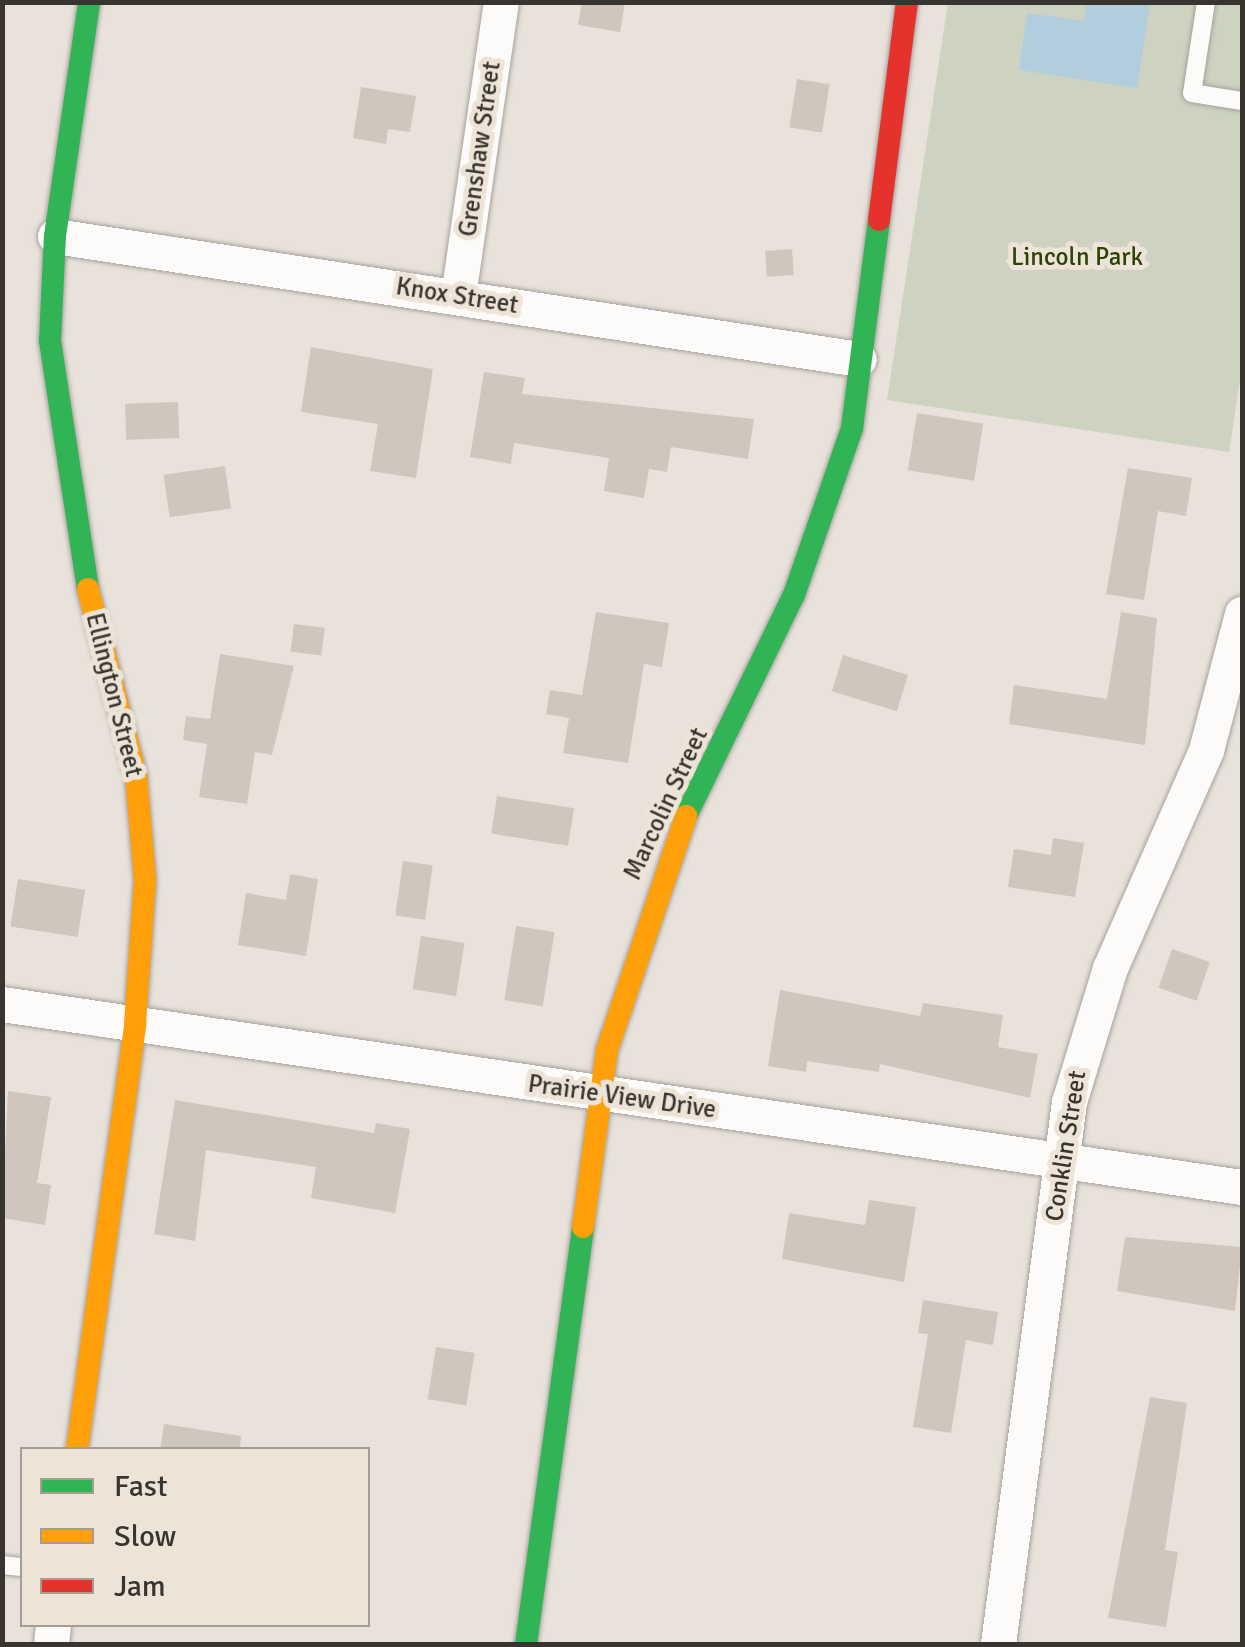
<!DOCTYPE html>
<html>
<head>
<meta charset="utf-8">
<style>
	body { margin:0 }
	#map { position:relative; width:1245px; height:1647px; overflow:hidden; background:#e8e2db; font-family:Signika,sans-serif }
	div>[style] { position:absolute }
	.green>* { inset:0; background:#cdd3c0 }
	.water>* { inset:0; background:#b1cdde }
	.building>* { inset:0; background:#cfc7bd; transform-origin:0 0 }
	.roads { filter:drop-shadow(0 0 2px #a6a29d) drop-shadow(0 0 2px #a6a29d) }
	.lane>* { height:18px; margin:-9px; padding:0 9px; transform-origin:9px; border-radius:9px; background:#fcfbfa }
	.street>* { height:35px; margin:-17.5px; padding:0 17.5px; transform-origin:17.5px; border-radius:17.5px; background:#fcfbfa }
	.fast>* { height:22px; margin:-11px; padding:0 11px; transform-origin:11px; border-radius:11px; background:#30b455 }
	.slow>* { height:22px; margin:-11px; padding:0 11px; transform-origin:11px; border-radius:11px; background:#ff9f0a }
	.jam>* { height:22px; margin:-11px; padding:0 11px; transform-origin:11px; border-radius:11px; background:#e5322d }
	span { translate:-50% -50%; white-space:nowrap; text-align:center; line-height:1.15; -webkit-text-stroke:10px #ede3d6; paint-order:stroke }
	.street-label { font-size:25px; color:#38342f }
	.park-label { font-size:25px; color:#2a4204 }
	.frame { position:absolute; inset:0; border:5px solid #38342f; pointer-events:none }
	.legend { position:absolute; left:20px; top:1447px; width:350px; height:180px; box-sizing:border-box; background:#ede3d6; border:2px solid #a59d93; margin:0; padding:12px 18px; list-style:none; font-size:30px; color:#38342f }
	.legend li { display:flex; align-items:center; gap:20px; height:50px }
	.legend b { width:50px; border:2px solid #a59d93 }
</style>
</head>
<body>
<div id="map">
	<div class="green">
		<div style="clip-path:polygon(948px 3px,1242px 3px,1242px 367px,1229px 452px,887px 400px)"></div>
	</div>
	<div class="water">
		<div style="clip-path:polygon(1087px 3px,1150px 3px,1137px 88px,1019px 70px,1027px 13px,1084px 21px)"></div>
	</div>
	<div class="building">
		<div style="clip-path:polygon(582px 2px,625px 2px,620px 32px,578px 25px)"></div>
		<div style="left:797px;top:79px;width:33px;height:49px;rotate:9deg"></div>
		<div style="clip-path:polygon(361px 87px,416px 96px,410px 132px,388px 129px,386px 144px,353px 138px)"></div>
		<div style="left:792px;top:249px;width:26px;height:27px;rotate:86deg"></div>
		<div style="clip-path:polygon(311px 347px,433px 369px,416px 478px,370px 471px,378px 424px,301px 412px)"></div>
		<div style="clip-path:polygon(484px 372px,525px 378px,522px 394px,754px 419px,748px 459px,671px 447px,667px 472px,649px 469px,644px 498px,604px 491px,609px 458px,514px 443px,511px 464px,470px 457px)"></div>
		<div style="left:178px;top:402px;width:36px;height:53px;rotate:88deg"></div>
		<div style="left:917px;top:413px;width:67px;height:58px;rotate:9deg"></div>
		<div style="left:225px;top:466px;width:43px;height:62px;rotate:82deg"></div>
		<div style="clip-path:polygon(1128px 468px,1192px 478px,1186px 516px,1158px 511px,1144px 600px,1106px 594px)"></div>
		<div style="clip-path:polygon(596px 612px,669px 623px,662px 667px,644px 664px,628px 763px,563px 753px,569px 718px,546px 714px,550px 690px,582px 695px)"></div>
		<div style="clip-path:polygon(1121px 612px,1157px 618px,1145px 745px,1009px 724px,1014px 685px,1107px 699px)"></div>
		<div style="left:294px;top:624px;width:31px;height:28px;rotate:7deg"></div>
		<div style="clip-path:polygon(220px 654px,294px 666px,272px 755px,255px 752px,247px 804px,199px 797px,207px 744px,183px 740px,186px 716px,210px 719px)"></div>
		<div style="left:843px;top:655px;width:68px;height:38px;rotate:17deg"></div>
		<div style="left:497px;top:796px;width:78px;height:38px;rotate:9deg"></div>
		<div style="clip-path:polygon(1053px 838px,1084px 843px,1075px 897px,1008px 887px,1014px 849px,1051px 855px)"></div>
		<div style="left:403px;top:861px;width:30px;height:55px;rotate:8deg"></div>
		<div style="clip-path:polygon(290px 874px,318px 879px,306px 956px,238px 945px,246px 893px,286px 900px)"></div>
		<div style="left:18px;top:879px;width:68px;height:48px;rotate:9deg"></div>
		<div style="left:516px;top:926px;width:39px;height:75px;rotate:9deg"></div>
		<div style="left:421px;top:936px;width:44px;height:54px;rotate:9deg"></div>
		<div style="left:1172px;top:949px;width:40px;height:41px;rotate:19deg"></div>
		<div style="clip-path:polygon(780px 990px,920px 1016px,923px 1003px,1003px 1015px,998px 1047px,1038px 1054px,1030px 1098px,880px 1064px,879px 1072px,807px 1061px,806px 1072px,768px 1066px)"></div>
		<div style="clip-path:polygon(8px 1091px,51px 1097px,37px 1183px,51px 1185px,45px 1225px,2px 1218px)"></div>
		<div style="clip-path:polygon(175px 1100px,374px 1133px,376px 1123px,410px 1129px,395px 1213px,311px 1198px,316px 1167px,206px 1150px,195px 1241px,154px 1234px)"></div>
		<div style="clip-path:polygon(869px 1200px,916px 1207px,904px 1282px,782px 1259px,789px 1213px,865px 1225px)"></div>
		<div style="clip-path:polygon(1125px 1237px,1242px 1247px,1235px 1311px,1117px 1291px)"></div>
		<div style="clip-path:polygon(923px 1300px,998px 1312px,993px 1345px,966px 1340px,951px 1433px,913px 1427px,928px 1334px,918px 1333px)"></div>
		<div style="left:436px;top:1347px;width:39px;height:53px;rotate:9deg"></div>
		<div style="clip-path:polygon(1150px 1397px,1187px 1403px,1165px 1550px,1178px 1552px,1166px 1627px,1108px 1618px)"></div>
		<div style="clip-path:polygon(164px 1424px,241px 1436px,240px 1450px,160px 1450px)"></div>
	</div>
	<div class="roads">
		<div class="lane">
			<div style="left:1206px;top:2px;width:92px;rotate:98.7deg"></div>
			<div style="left:1192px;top:93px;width:51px;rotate:9.1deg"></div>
			<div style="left:2px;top:1565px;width:20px;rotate:6deg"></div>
		</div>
		<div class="street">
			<div style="left:55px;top:236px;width:813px;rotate:8.7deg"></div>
			<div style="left:458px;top:296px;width:297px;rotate:-81.7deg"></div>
			<div style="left:2px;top:1004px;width:1253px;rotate:8.4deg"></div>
			<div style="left:51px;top:1644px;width:20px;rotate:-84deg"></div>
			<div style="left:998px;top:1644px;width:547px;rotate:-82.54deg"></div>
			<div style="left:1069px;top:1102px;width:140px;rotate:-73deg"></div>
			<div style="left:1110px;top:968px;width:238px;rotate:-66.2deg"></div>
			<div style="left:1206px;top:750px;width:141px;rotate:-75.2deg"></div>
		</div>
		<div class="fast">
			<div style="left:88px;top:589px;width:251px;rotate:-98.7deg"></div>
			<div style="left:50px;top:341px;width:105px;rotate:-87.3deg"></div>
			<div style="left:55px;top:236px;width:236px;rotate:-81.7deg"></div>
			<div style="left:686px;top:816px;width:246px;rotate:-64deg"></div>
			<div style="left:794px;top:595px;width:177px;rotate:-70.8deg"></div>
			<div style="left:852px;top:428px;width:210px;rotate:-82.6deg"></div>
			<div style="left:526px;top:1644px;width:421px;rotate:-82.2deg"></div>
		</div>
		<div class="slow">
			<div style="left:583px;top:1227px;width:179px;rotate:-82.3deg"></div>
			<div style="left:607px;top:1050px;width:247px;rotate:-71.3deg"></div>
			<div style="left:77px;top:1450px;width:430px;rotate:-82.2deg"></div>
			<div style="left:135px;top:1024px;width:144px;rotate:-86deg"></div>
			<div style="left:145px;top:880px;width:104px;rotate:-94.9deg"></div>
			<div style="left:136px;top:776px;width:193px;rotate:-104.4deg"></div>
		</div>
		<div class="jam">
			<div style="left:879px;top:220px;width:220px;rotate:-82.7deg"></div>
		</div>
	</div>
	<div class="street-label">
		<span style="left:480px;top:149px;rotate:-82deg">Grenshaw Street</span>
		<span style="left:457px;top:296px;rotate:9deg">Knox Street</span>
		<span style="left:114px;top:695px;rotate:76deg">Ellington Street</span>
		<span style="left:666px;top:804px;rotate:-65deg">Marcolin Street</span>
		<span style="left:622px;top:1097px;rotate:8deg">Prairie View Drive</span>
		<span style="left:1066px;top:1146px;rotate:-81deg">Conklin Street</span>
	</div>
	<div class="park-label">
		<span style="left:1077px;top:257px">Lincoln Park</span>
	</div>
	<div class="frame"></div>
	<ul class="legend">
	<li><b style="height:12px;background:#30b455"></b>Fast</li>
	<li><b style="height:12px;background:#ff9f0a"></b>Slow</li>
	<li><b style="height:12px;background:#e5322d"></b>Jam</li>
	</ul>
</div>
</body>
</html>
